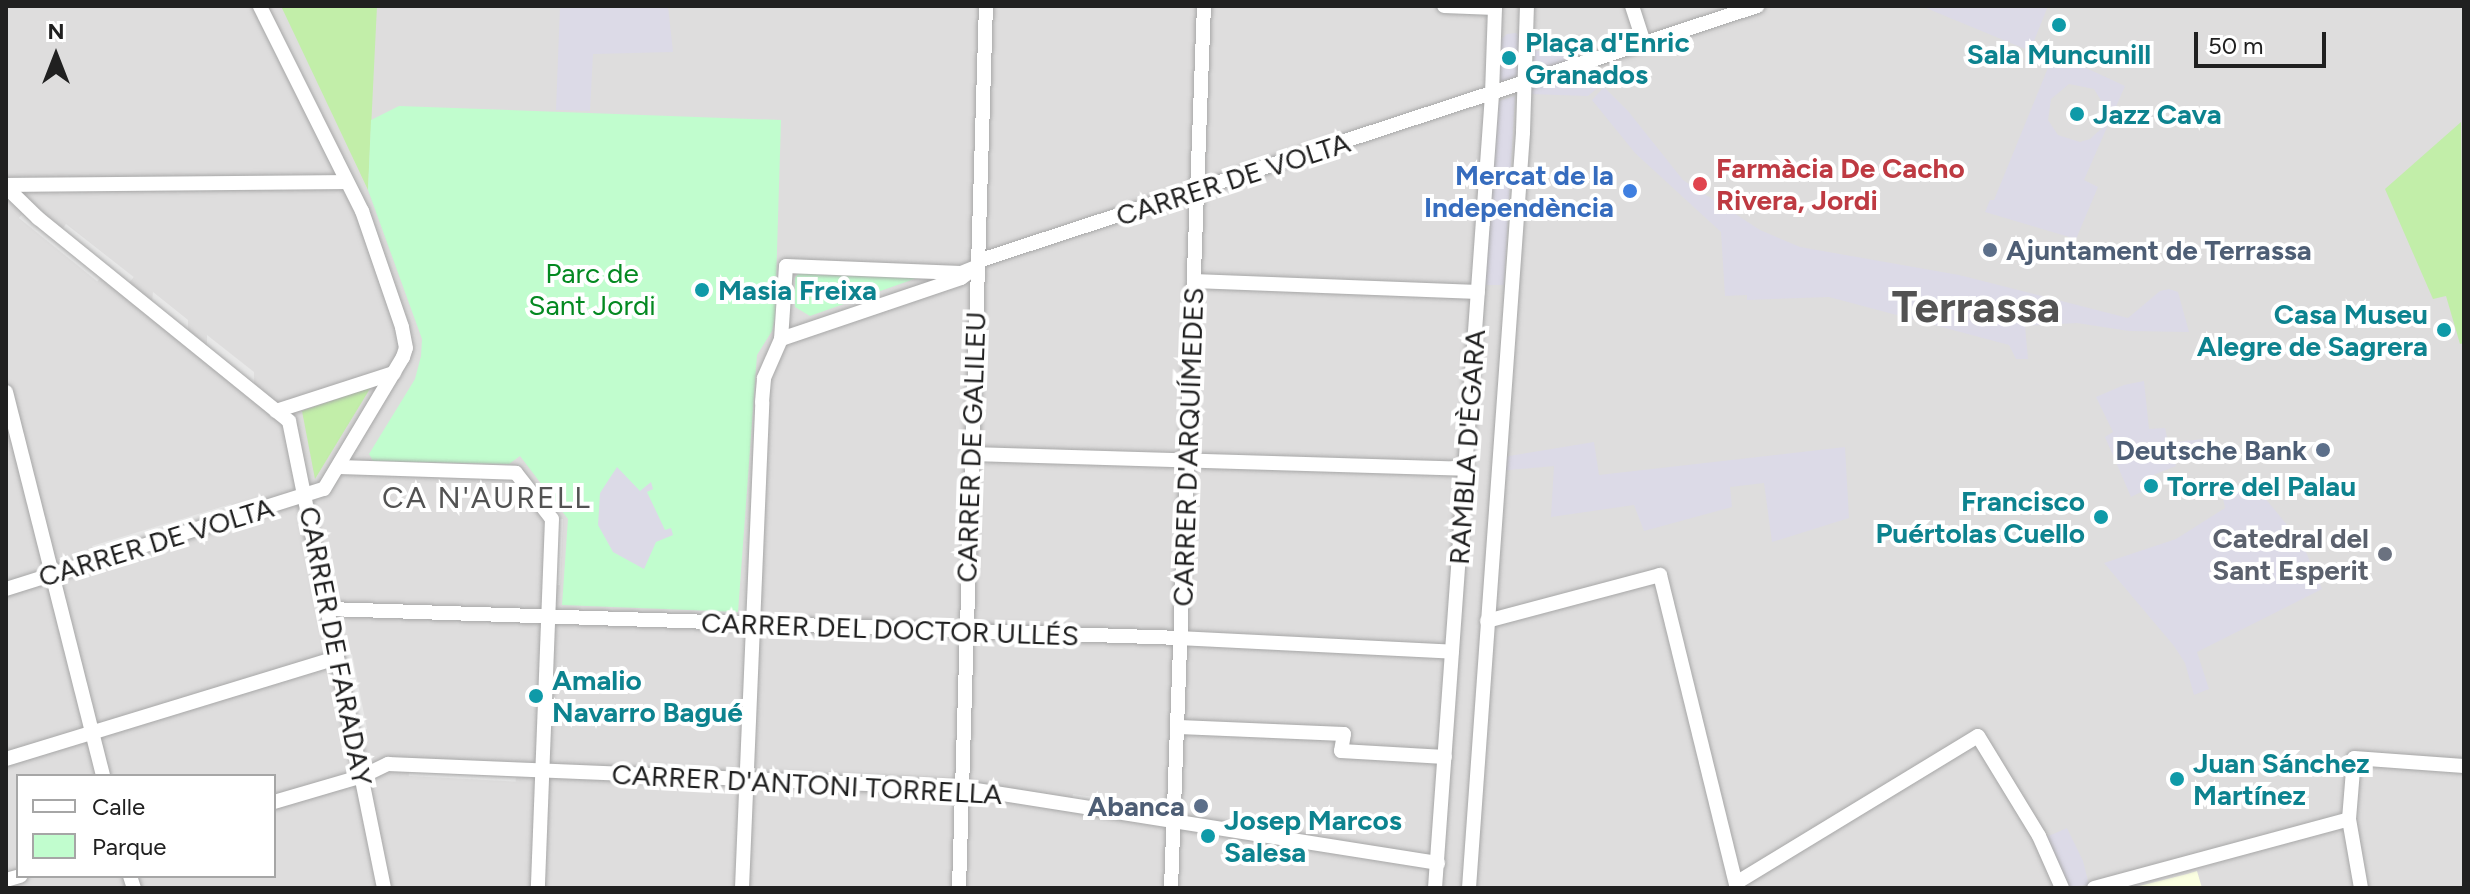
<!DOCTYPE html>
<html>
<head>
<meta charset="utf-8">
<style>
	body { margin:0 }
	#map { position:relative; width:2470px; height:894px; overflow:hidden; background:#f1efe6; font-family:Figtree,sans-serif }
	div>[style] { position:absolute }
	.residential>* { inset:0; background:#dedddd }
	.education>* { inset:0; background:#fbffe1 }
	.grass>* { inset:0; background:#c2eea9 }
	.park>* { inset:0; background:#c1fdce }
	.parking>* { inset:0; background:#e8e8e8; transform-origin:0 0 }
	.plaza>* { inset:0; background:#dcdae7 }
	.roads { filter:drop-shadow(0 0 2px #a7a7a7) drop-shadow(0 0 2px #a7a7a7) }
	.minor>* { height:14px; margin:-7px; padding:0 7px; transform-origin:7px; border-radius:7px; background:#fff }
	.dots>* { width:22px; height:22px; translate:-50% -50%; box-sizing:border-box; border:4px solid #fff; border-radius:50% }
	span { translate:-50% -50%; white-space:nowrap; text-align:center; line-height:1.15; -webkit-text-stroke:8px #fff; paint-order:stroke }
	.culture-label { font-size:28px; color:#0d838f; font-weight:700 }
	.left { translate:0 -50%; text-align:left }
	.right { translate:-100% -50%; text-align:right }
	.health-label { font-size:28px; color:#be3a42; font-weight:700 }
	.shop-label { font-size:28px; color:#366cbe; font-weight:700 }
	.street-label { font-size:28px; color:#202020 }
	.service-label { font-size:28px; color:#4e5e75; font-weight:700 }
	.park-label { font-size:28px; color:#048921 }
	.worship-label { font-size:28px; color:#5b616d; font-weight:700 }
	.neighbourhood-label { font-size:30px; color:#535353; letter-spacing:2px }
	.town-label { font-size:44px; color:#535353; font-weight:700 }
	.frame { position:absolute; inset:0; border:8px solid #202020; pointer-events:none }
	.legend { position:absolute; left:16px; top:774px; width:260px; height:104px; box-sizing:border-box; background:#fff; border:2px solid #a6a6a6; margin:0; padding:10px 14px; list-style:none; font-size:24px; color:#202020 }
	.legend li { display:flex; align-items:center; gap:16px; height:40px }
	.legend b { width:40px; border:2px solid #a6a6a6 }
	.north { position:absolute; left:16px; top:16px; width:80px; height:80px; -webkit-text-stroke:6px #fff; paint-order:stroke; rotate:0deg; font-size:22px; font-weight:700; line-height:32px; text-align:center; color:#202020 }
	.north::after { content:''; display:block; margin:auto; width:28px; height:36px; background:#202020; clip-path:polygon(50% 0,100% 100%,50% 72%,0 100%) }
	.scale { position:absolute; left:2194px; top:32px; width:132px; height:36px; box-sizing:border-box; border:4px solid #202020; border-top:0; padding-left:10px; font-size:24px; line-height:28px; white-space:nowrap; color:#202020; -webkit-text-stroke:6px #fff; paint-order:stroke }
</style>
</head>
<body>
<div id="map">
	<div class="residential">
		<div style="clip-path:polygon(evenodd,6px 6px,2464px 6px,2464px 888px,6px 888px,6px 6px,18px 776px,274px 776px,274px 876px,18px 876px,18px 776px)"></div>
	</div>
	<div class="education">
		<div style="clip-path:polygon(2197px 871px,2202px 888px,2131px 888px,2187px 874px)"></div>
	</div>
	<div class="grass">
		<div style="clip-path:polygon(281px 6px,377px 6px,368px 190px,335px 120px)"></div>
		<div style="clip-path:polygon(2461px 122px,2464px 343px,2460px 344px,2446px 296px,2433px 299px,2385px 189px)"></div>
		<div style="clip-path:polygon(371px 387px,315px 479px,302px 411px)"></div>
	</div>
	<div class="park">
		<div style="clip-path:polygon(399px 106px,781px 120px,775px 317px,772px 331px,757px 355px,738px 612px,562px 605px,568px 519px,520px 456px,509px 464px,373px 461px,369px 454px,415px 379px,421px 356px,422px 339px,368px 190px,371px 120px)"></div>
		<div style="clip-path:polygon(799px 272px,822px 275px,917px 278px,810px 316px,795px 307px,795px 278px)"></div>
	</div>
	<div class="parking">
		<div style="left:22px;top:214px;width:101px;height:5px;rotate:39deg"></div>
		<div style="left:66px;top:224px;width:86px;height:11px;rotate:38deg"></div>
		<div style="clip-path:polygon(153px 292px,188px 320px,188px 331px,152px 302px)"></div>
		<div style="clip-path:polygon(207px 335px,254px 372px,254px 383px,207px 347px)"></div>
		<div style="clip-path:polygon(231px 504px,237px 512px,97px 556px,92px 546px)"></div>
		<div style="clip-path:polygon(556px 519px,563px 519px,560px 585px,554px 585px)"></div>
		<div style="clip-path:polygon(352px 654px,367px 729px,360px 731px,346px 655px)"></div>
		<div style="left:409px;top:772px;width:107px;height:4px;rotate:3deg"></div>
		<div style="left:1073px;top:794px;width:84px;height:6px;rotate:8deg"></div>
	</div>
	<div class="plaza">
		<div style="clip-path:polygon(560px 6px,668px 6px,673px 52px,593px 54px,590px 111px,556px 110px)"></div>
		<div style="clip-path:polygon(1921px 6px,2048px 6px,2030px 51px)"></div>
		<div style="clip-path:polygon(1516px 33px,1521px 37px,1519px 77px,1496px 82px,1500px 40px,1507px 34px)"></div>
		<div style="clip-path:polygon(1534px 50px,1588px 61px,1601px 85px,1588px 96px,1529px 94px)"></div>
		<div style="clip-path:polygon(evenodd,2054px 53px,2125px 86px,2084px 180px,2098px 187px,2076px 239px,1985px 212px,1990px 200px,1994px 200px,2054px 53px,2069px 84px,2094px 89px,2105px 107px,2102px 128px,2090px 139px,2080px 142px,2058px 135px,2048px 120px,2051px 99px,2069px 84px)"></div>
		<div style="clip-path:polygon(1604px 87px,1628px 111px,1683px 180px,1760px 230px,1800px 247px,1959px 275px,2128px 318px,2160px 291px,2169px 289px,2178px 292px,2189px 332px,2129px 331px,2077px 323px,2025px 326px,2028px 359px,2016px 359px,2009px 345px,1829px 297px,1747px 300px,1747px 295px,1725px 296px,1721px 232px,1635px 153px,1592px 100px)"></div>
		<div style="clip-path:polygon(1515px 96px,1504px 285px,1485px 285px,1499px 101px)"></div>
		<div style="clip-path:polygon(2144px 381px,2149px 429px,2165px 428px,2168px 443px,2212px 438px,2215px 446px,2173px 458px,2176px 466px,2146px 478px,2141px 485px,2143px 491px,2131px 497px,2105px 437px,2113px 432px,2096px 397px,2124px 385px)"></div>
		<div style="clip-path:polygon(1594px 442px,1599px 475px,1845px 447px,1849px 518px,1772px 542px,1764px 483px,1730px 487px,1732px 507px,1644px 531px,1634px 505px,1551px 517px,1554px 466px,1497px 471px,1497px 458px)"></div>
		<div style="clip-path:polygon(617px 467px,640px 491px,651px 482px,653px 489px,647px 492px,665px 530px,671px 528px,673px 535px,656px 542px,644px 569px,613px 552px,598px 525px,600px 493px)"></div>
		<div style="clip-path:polygon(2255px 486px,2302px 543px,2322px 589px,2197px 652px,2209px 689px,2194px 695px,2185px 663px,2174px 646px,2104px 563px,2176px 539px,2225px 508px,2223px 498px)"></div>
		<div style="clip-path:polygon(2067px 828px,2083px 861px,2089px 885px,2065px 887px,2044px 838px)"></div>
	</div>
	<div class="roads">
		<div class="minor">
			<div style="left:1444px;top:6px;width:51px;rotate:2.2deg"></div>
			<div style="left:1632px;top:6px;width:38px;rotate:72deg"></div>
			<div style="left:6px;top:185px;width:339px;rotate:-0.5deg"></div>
			<div style="left:6px;top:187px;width:45px;rotate:44.1deg"></div>
			<div style="left:38px;top:218px;width:323px;rotate:39deg"></div>
			<div style="left:289px;top:421px;width:477px;rotate:78.5deg"></div>
			<div style="left:976px;top:267px;width:16px;rotate:158deg"></div>
			<div style="left:961px;top:273px;width:175px;rotate:-177.7deg"></div>
			<div style="left:786px;top:266px;width:73px;rotate:93.9deg"></div>
			<div style="left:781px;top:339px;width:190px;rotate:-18.7deg"></div>
			<div style="left:961px;top:278px;width:19px;rotate:-36deg"></div>
			<div style="left:976px;top:267px;width:9px;rotate:-54deg"></div>
			<div style="left:981px;top:260px;width:817px;rotate:-18.12deg"></div>
			<div style="left:1194px;top:281px;width:284px;rotate:2.2deg"></div>
			<div style="left:6px;top:392px;width:396px;rotate:75.8deg"></div>
			<div style="left:276px;top:411px;width:124px;rotate:-17.9deg"></div>
			<div style="left:970px;top:454px;width:496px;rotate:1.7deg"></div>
			<div style="left:339px;top:467px;width:177px;rotate:1.9deg"></div>
			<div style="left:516px;top:473px;width:58px;rotate:52deg"></div>
			<div style="left:552px;top:519px;width:369px;rotate:92.2deg"></div>
			<div style="left:6px;top:589px;width:333px;rotate:-17.5deg"></div>
			<div style="left:324px;top:489px;width:154px;rotate:-59.1deg"></div>
			<div style="left:403px;top:357px;width:9px;rotate:-72deg"></div>
			<div style="left:406px;top:348px;width:21px;rotate:-101deg"></div>
			<div style="left:402px;top:327px;width:123px;rotate:-109deg"></div>
			<div style="left:362px;top:211px;width:229px;rotate:-116.5deg"></div>
			<div style="left:329px;top:609px;width:851px;rotate:1.95deg"></div>
			<div style="left:1180px;top:638px;width:272px;rotate:2.9deg"></div>
			<div style="left:1487px;top:621px;width:179px;rotate:-14.9deg"></div>
			<div style="left:1660px;top:575px;width:322px;rotate:76.2deg"></div>
			<div style="left:1179px;top:727px;width:165px;rotate:2.4deg"></div>
			<div style="left:1344px;top:734px;width:17px;rotate:100deg"></div>
			<div style="left:1341px;top:751px;width:104px;rotate:3.3deg"></div>
			<div style="left:6px;top:759px;width:346px;rotate:-17deg"></div>
			<div style="left:274px;top:802px;width:93px;rotate:-16.3deg"></div>
			<div style="left:363px;top:776px;width:28px;rotate:-26deg"></div>
			<div style="left:388px;top:764px;width:576px;rotate:2.39deg"></div>
			<div style="left:964px;top:788px;width:480px;rotate:9deg"></div>
			<div style="left:130px;top:876px;width:13px;rotate:72deg"></div>
			<div style="left:6px;top:880px;width:15px;rotate:-16deg"></div>
			<div style="left:1736px;top:883px;width:283px;rotate:-31.3deg"></div>
			<div style="left:1978px;top:736px;width:117px;rotate:58.6deg"></div>
			<div style="left:2039px;top:836px;width:57px;rotate:66.1deg"></div>
			<div style="left:742px;top:888px;width:486px;rotate:-87.6deg"></div>
			<div style="left:762px;top:402px;width:24px;rotate:-85deg"></div>
			<div style="left:764px;top:378px;width:43px;rotate:-66.4deg"></div>
			<div style="left:959px;top:888px;width:882px;rotate:-88.25deg"></div>
			<div style="left:1171px;top:888px;width:883px;rotate:-87.86deg"></div>
			<div style="left:1435px;top:888px;width:796px;rotate:-85.89deg"></div>
			<div style="left:1492px;top:94px;width:88px;rotate:-88deg"></div>
			<div style="left:1469px;top:888px;width:758px;rotate:-85.91deg"></div>
			<div style="left:1523px;top:132px;width:126px;rotate:-88.2deg"></div>
			<div style="left:2094px;top:888px;width:264px;rotate:-15.1deg"></div>
			<div style="left:2361px;top:888px;width:70px;rotate:-99.9deg"></div>
			<div style="left:2349px;top:819px;width:61px;rotate:-85.3deg"></div>
			<div style="left:2354px;top:758px;width:110px;rotate:4.2deg"></div>
		</div>
	</div>
	<div class="dots">
		<div style="left:2059px;top:25px;background:#0f9aa8"></div>
		<div style="left:1509px;top:58px;background:#0f9aa8"></div>
		<div style="left:2077px;top:114px;background:#0f9aa8"></div>
		<div style="left:1700px;top:184px;background:#e0444e"></div>
		<div style="left:1630px;top:191px;background:#3f7fe0"></div>
		<div style="left:1990px;top:250px;background:#5c6f8a"></div>
		<div style="left:702px;top:290px;background:#0f9aa8"></div>
		<div style="left:2444px;top:330px;background:#0f9aa8"></div>
		<div style="left:2323px;top:450px;background:#5c6f8a"></div>
		<div style="left:2151px;top:486px;background:#0f9aa8"></div>
		<div style="left:2101px;top:517px;background:#0f9aa8"></div>
		<div style="left:2385px;top:554px;background:#6b7280"></div>
		<div style="left:536px;top:696px;background:#0f9aa8"></div>
		<div style="left:2177px;top:779px;background:#0f9aa8"></div>
		<div style="left:1201px;top:806px;background:#5c6f8a"></div>
		<div style="left:1208px;top:836px;background:#0f9aa8"></div>
	</div>
	<div class="culture-label">
		<span class="left" style="left:1525px;top:58px">Plaça d'Enric<br>Granados</span>
		<span style="left:2059px;top:54px">Sala Muncunill</span>
		<span class="left" style="left:2093px;top:114px">Jazz Cava</span>
		<span class="left" style="left:718px;top:290px">Masia Freixa</span>
		<span class="right" style="left:2428px;top:330px">Casa Museu<br>Alegre de Sagrera</span>
		<span class="left" style="left:2167px;top:486px">Torre del Palau</span>
		<span class="right" style="left:2085px;top:517px">Francisco<br>Puértolas Cuello</span>
		<span class="left" style="left:552px;top:696px">Amalio<br>Navarro Bagué</span>
		<span class="left" style="left:2193px;top:779px">Juan Sánchez<br>Martínez</span>
		<span class="left" style="left:1224px;top:836px">Josep Marcos<br>Salesa</span>
	</div>
	<div class="health-label">
		<span class="left" style="left:1716px;top:184px">Farmàcia De Cacho<br>Rivera, Jordi</span>
	</div>
	<div class="shop-label">
		<span class="right" style="left:1614px;top:191px">Mercat de la<br>Independència</span>
	</div>
	<div class="street-label">
		<span style="left:1233px;top:179px;rotate:-18deg">CARRER DE VOLTA</span>
		<span style="left:971px;top:447px;rotate:-88deg">CARRER DE GALILEU</span>
		<span style="left:1188px;top:447px;rotate:-88deg">CARRER D'ARQUÍMEDES</span>
		<span style="left:1467px;top:447px;rotate:-86deg">RAMBLA D'ÈGARA</span>
		<span style="left:156px;top:542px;rotate:-17deg">CARRER DE VOLTA</span>
		<span style="left:890px;top:629px;rotate:2deg">CARRER DEL DOCTOR ULLÉS</span>
		<span style="left:336px;top:646px;rotate:79deg">CARRER DE FARADAY</span>
		<span style="left:807px;top:784px;rotate:3deg">CARRER D'ANTONI TORRELLA</span>
	</div>
	<div class="service-label">
		<span class="left" style="left:2006px;top:250px">Ajuntament de Terrassa</span>
		<span class="right" style="left:2307px;top:450px">Deutsche Bank</span>
		<span class="right" style="left:1185px;top:806px">Abanca</span>
	</div>
	<div class="park-label">
		<span style="left:592px;top:289px">Parc de<br>Sant Jordi</span>
	</div>
	<div class="worship-label">
		<span class="right" style="left:2369px;top:554px">Catedral del<br>Sant Esperit</span>
	</div>
	<div class="neighbourhood-label">
		<span style="left:487px;top:498px">CA N'AURELL</span>
	</div>
	<div class="town-label">
		<span style="left:1976px;top:307px">Terrassa</span>
	</div>
	<div class="frame"></div>
	<ul class="legend">
	<li><b style="height:10px;background:#fff"></b>Calle</li>
	<li><b style="height:22px;background:#c1fdce"></b>Parque</li>
	</ul>
	<div class="north">N</div>
	<div class="scale">50 m</div>
</div>
</body>
</html>
